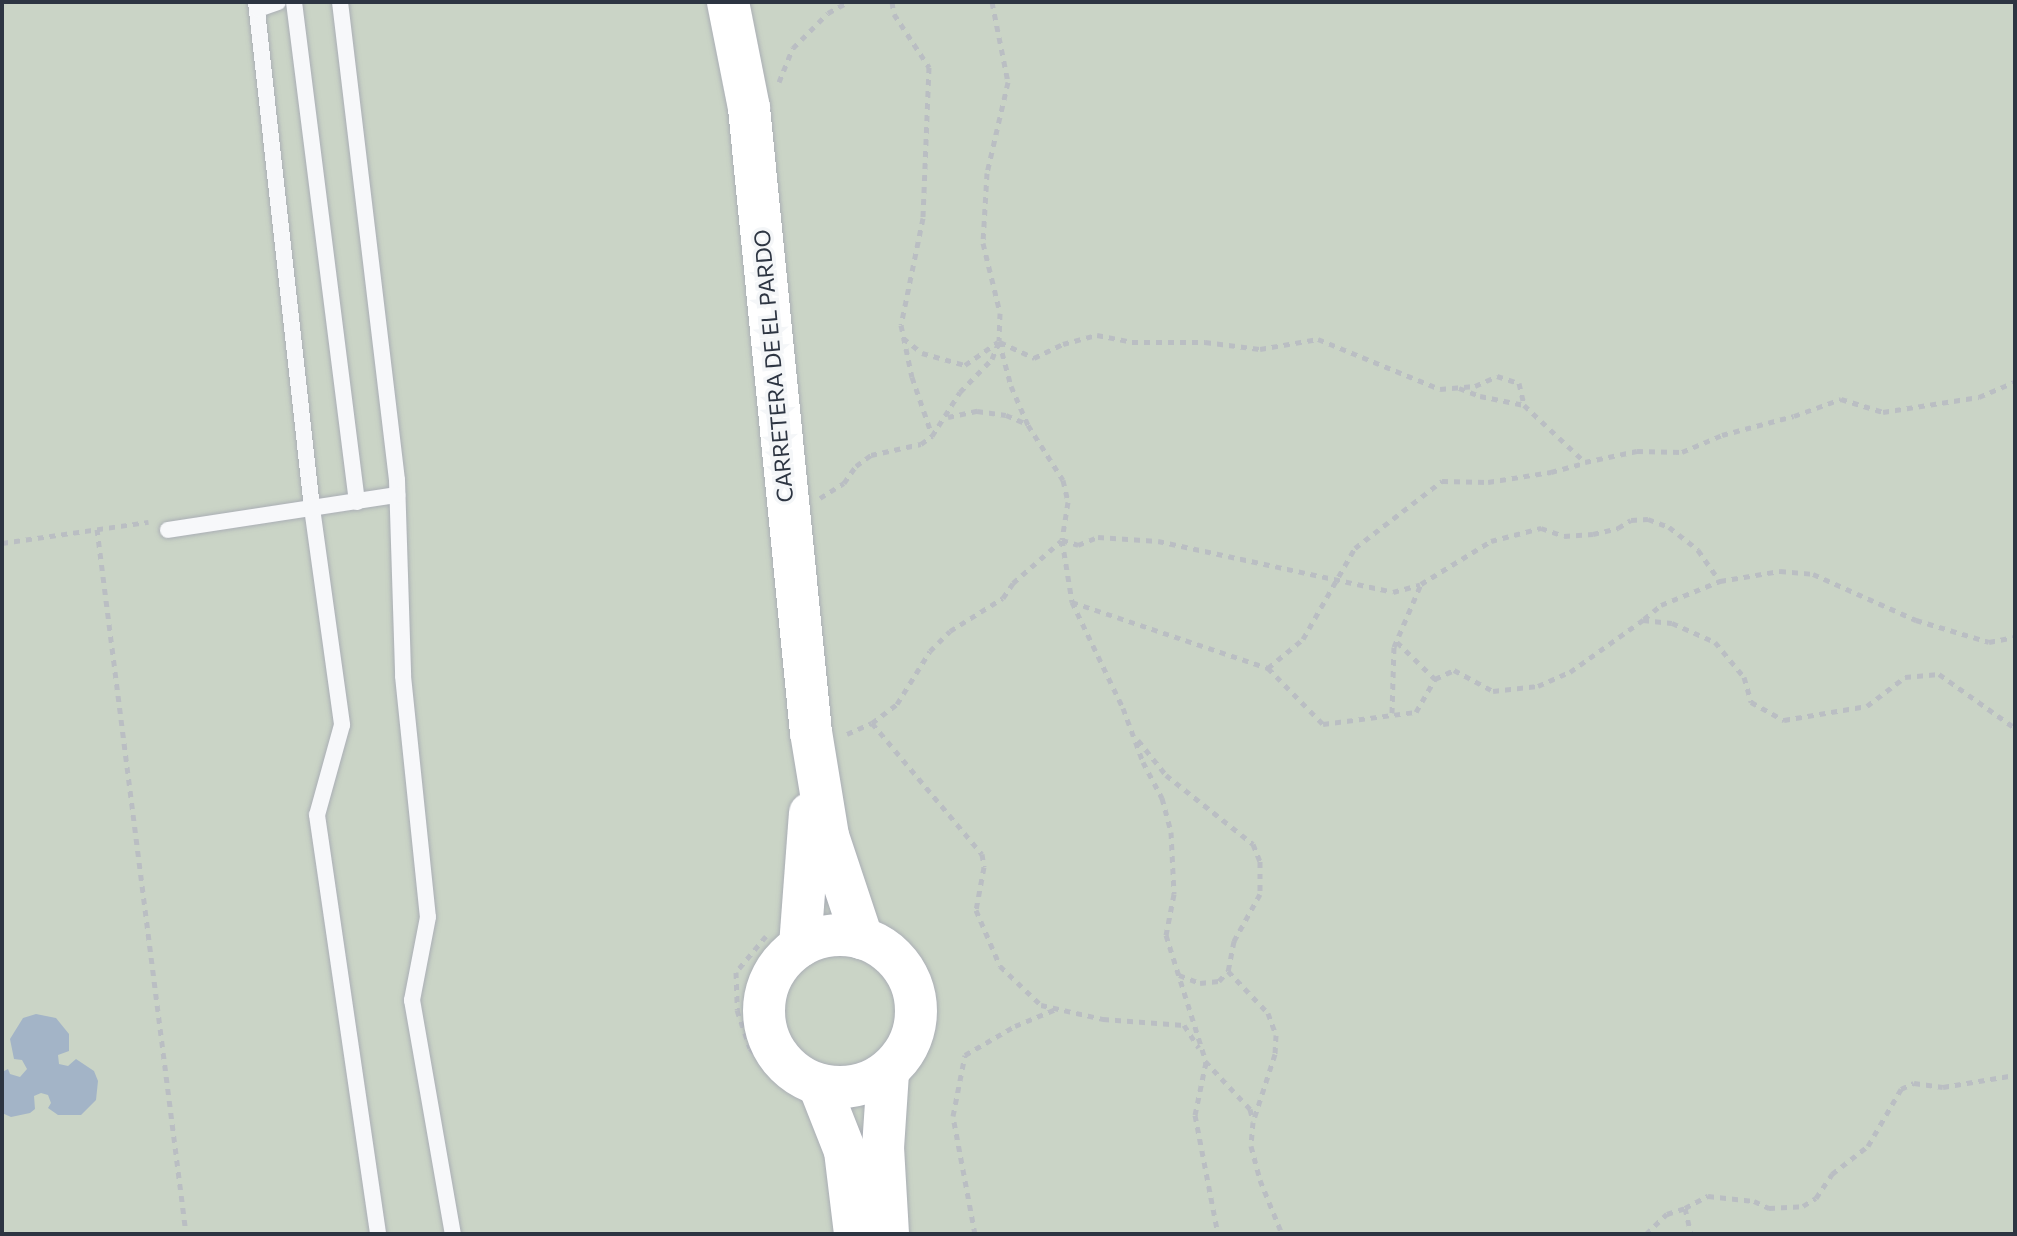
<!DOCTYPE html>
<html>
<head>
<meta charset="utf-8">
<style>
	body { margin:0 }
	#map { position:relative; width:2017px; height:1236px; overflow:hidden; background:#e5e7eb; font-family:Commissioner,sans-serif }
	div>[style] { position:absolute }
	.green>* { inset:0; background:#cad4c6; transform-origin:0 0 }
	.water>* { inset:0; background:#a3b4c7 }
	.path>* { height:5px; margin-top:-2.5px; transform-origin:0; background:repeating-linear-gradient(90deg,#babec3 0 6px,transparent 0 12px) }
	.roads { filter:drop-shadow(0 0 2px #aaaeb5) drop-shadow(0 0 2px #aaaeb5) }
	.lane>* { height:16px; margin:-8px; padding:0 8px; transform-origin:8px; border-radius:8px; background:#f7f8fa }
	.secondary>* { height:42px; margin:-21px; padding:0 21px; transform-origin:21px; border-radius:21px; background:#fff }
	.secondary>.ring { margin:-21px; padding:0; box-sizing:content-box; background:none; border:42px solid #fff; border-radius:50% }
	span { translate:-50% -50%; white-space:nowrap; text-align:center; line-height:1.15; -webkit-text-stroke:7px #f4f6f8; paint-order:stroke }
	.street-label { font-size:22px; color:#2d3542 }
	.frame { position:absolute; inset:0; border:4px solid #2d3542; pointer-events:none }
</style>
</head>
<body>
<div id="map">
	<div class="green">
		<div style="left:2px;top:2px;width:2013px;height:1232px"></div>
	</div>
	<div class="water">
		<div style="clip-path:polygon(36px 1014px,56px 1018px,69px 1034px,69px 1051px,58px 1055px,59px 1064px,68px 1066px,76px 1059px,94px 1071px,98px 1081px,96px 1100px,81px 1115px,58px 1115px,48px 1108px,51px 1103px,48px 1095px,41px 1093px,34px 1096px,35px 1109px,30px 1113px,11px 1117px,2px 1113px,2px 1072px,8px 1069px,10px 1074px,20px 1077px,27px 1069px,22px 1060px,14px 1059px,10px 1039px,23px 1018px)"></div>
	</div>
	<div class="path">
		<div style="left:892px;top:2px;width:12px;rotate:81deg"></div>
		<div style="left:894px;top:14px;width:64px;rotate:56.6deg"></div>
		<div style="left:929px;top:67px;width:151px;rotate:92.3deg"></div>
		<div style="left:923px;top:218px;width:109px;rotate:101.6deg"></div>
		<div style="left:901px;top:325px;width:53px;rotate:78.1deg"></div>
		<div style="left:912px;top:377px;width:61px;rotate:71deg"></div>
		<div style="left:992px;top:2px;width:82px;rotate:78.7deg"></div>
		<div style="left:1008px;top:82px;width:93px;rotate:103deg"></div>
		<div style="left:987px;top:173px;width:70px;rotate:93.3deg"></div>
		<div style="left:983px;top:243px;width:72px;rotate:76.3deg"></div>
		<div style="left:1000px;top:313px;width:28px;rotate:92deg"></div>
		<div style="left:999px;top:341px;width:47px;rotate:75.1deg"></div>
		<div style="left:1011px;top:386px;width:43px;rotate:66.4deg"></div>
		<div style="left:1028px;top:425px;width:65px;rotate:57.5deg"></div>
		<div style="left:1063px;top:480px;width:23px;rotate:77deg"></div>
		<div style="left:1068px;top:502px;width:38px;rotate:99deg"></div>
		<div style="left:1062px;top:540px;width:63px;rotate:80.8deg"></div>
		<div style="left:1072px;top:602px;width:118px;rotate:64.3deg"></div>
		<div style="left:1123px;top:708px;width:58px;rotate:69.7deg"></div>
		<div style="left:1143px;top:762px;width:41px;rotate:62.2deg"></div>
		<div style="left:1162px;top:798px;width:35px;rotate:75deg"></div>
		<div style="left:1171px;top:832px;width:62px;rotate:87.2deg"></div>
		<div style="left:1174px;top:894px;width:42px;rotate:101deg"></div>
		<div style="left:1166px;top:935px;width:133px;rotate:72.5deg"></div>
		<div style="left:1206px;top:1062px;width:54px;rotate:101.7deg"></div>
		<div style="left:1195px;top:1115px;width:121px;rotate:79.1deg"></div>
		<div style="left:779px;top:82px;width:37px;rotate:-68deg"></div>
		<div style="left:793px;top:48px;width:49px;rotate:-45deg"></div>
		<div style="left:828px;top:13px;width:23px;rotate:-29deg"></div>
		<div style="left:903px;top:338px;width:24px;rotate:38deg"></div>
		<div style="left:922px;top:353px;width:45px;rotate:15.6deg"></div>
		<div style="left:965px;top:365px;width:40px;rotate:-34.9deg"></div>
		<div style="left:1000px;top:342px;width:38px;rotate:25deg"></div>
		<div style="left:1034px;top:358px;width:32px;rotate:-26deg"></div>
		<div style="left:1063px;top:344px;width:35px;rotate:-15deg"></div>
		<div style="left:1097px;top:335px;width:36px;rotate:11deg"></div>
		<div style="left:1132px;top:342px;width:73px"></div>
		<div style="left:1205px;top:342px;width:55px;rotate:7.3deg"></div>
		<div style="left:1260px;top:349px;width:59px;rotate:-9.8deg"></div>
		<div style="left:1318px;top:339px;width:132px;rotate:22.3deg"></div>
		<div style="left:1440px;top:389px;width:35px;rotate:-5deg"></div>
		<div style="left:1475px;top:386px;width:24px;rotate:-24deg"></div>
		<div style="left:1497px;top:376px;width:23px;rotate:18deg"></div>
		<div style="left:1519px;top:383px;width:23px;rotate:77deg"></div>
		<div style="left:1524px;top:405px;width:83px;rotate:43.1deg"></div>
		<div style="left:1585px;top:462px;width:53px;rotate:-11.9deg"></div>
		<div style="left:1637px;top:451px;width:45px;rotate:1.3deg"></div>
		<div style="left:1682px;top:452px;width:43px;rotate:-23deg"></div>
		<div style="left:1722px;top:435px;width:74px;rotate:-14.8deg"></div>
		<div style="left:1794px;top:416px;width:50px;rotate:-19.9deg"></div>
		<div style="left:1841px;top:399px;width:44px;rotate:17.2deg"></div>
		<div style="left:1883px;top:412px;width:97px;rotate:-8.9deg"></div>
		<div style="left:1979px;top:397px;width:39px;rotate:-23deg"></div>
		<div style="left:1459px;top:388px;width:22px;rotate:21deg"></div>
		<div style="left:1480px;top:396px;width:45px;rotate:11.6deg"></div>
		<div style="left:948px;top:417px;width:30px;rotate:-12deg"></div>
		<div style="left:977px;top:411px;width:29px;rotate:8deg"></div>
		<div style="left:1006px;top:415px;width:23px;rotate:23deg"></div>
		<div style="left:820px;top:498px;width:28px;rotate:-32deg"></div>
		<div style="left:844px;top:483px;width:21px;rotate:-55deg"></div>
		<div style="left:856px;top:466px;width:19px;rotate:-36deg"></div>
		<div style="left:871px;top:455px;width:51px;rotate:-12.4deg"></div>
		<div style="left:921px;top:444px;width:14px;rotate:-36deg"></div>
		<div style="left:932px;top:436px;width:52px;rotate:-57.5deg"></div>
		<div style="left:960px;top:392px;width:46px;rotate:-45.9deg"></div>
		<div style="left:992px;top:359px;width:18px;rotate:-68deg"></div>
		<div style="left:97px;top:529px;width:711px;rotate:82.8deg"></div>
		<div style="left:1062px;top:540px;width:17px;rotate:17deg"></div>
		<div style="left:1078px;top:545px;width:22px;rotate:-22deg"></div>
		<div style="left:1098px;top:537px;width:60px;rotate:3.8deg"></div>
		<div style="left:1158px;top:541px;width:240px;rotate:12.2deg"></div>
		<div style="left:1393px;top:592px;width:28px;rotate:-15deg"></div>
		<div style="left:2px;top:543px;width:148px;rotate:-8.2deg"></div>
		<div style="left:1072px;top:602px;width:207px;rotate:18.6deg"></div>
		<div style="left:1268px;top:668px;width:78px;rotate:45.5deg"></div>
		<div style="left:1323px;top:724px;width:94px;rotate:-7.4deg"></div>
		<div style="left:1416px;top:712px;width:38px;rotate:-60deg"></div>
		<div style="left:1435px;top:679px;width:21px;rotate:-25deg"></div>
		<div style="left:1454px;top:670px;width:44px;rotate:28.3deg"></div>
		<div style="left:1493px;top:691px;width:45px;rotate:-6.3deg"></div>
		<div style="left:1538px;top:686px;width:35px;rotate:-24deg"></div>
		<div style="left:1570px;top:672px;width:90px;rotate:-35.5deg"></div>
		<div style="left:1643px;top:620px;width:29px;rotate:6deg"></div>
		<div style="left:1672px;top:623px;width:47px;rotate:23.8deg"></div>
		<div style="left:1715px;top:642px;width:45px;rotate:50.4deg"></div>
		<div style="left:1744px;top:677px;width:26px;rotate:74deg"></div>
		<div style="left:1751px;top:702px;width:38px;rotate:29deg"></div>
		<div style="left:1784px;top:720px;width:84px;rotate:-9.6deg"></div>
		<div style="left:1867px;top:706px;width:48px;rotate:-37.3deg"></div>
		<div style="left:1905px;top:677px;width:34px;rotate:-5deg"></div>
		<div style="left:1939px;top:674px;width:93px;rotate:35.4deg"></div>
		<div style="left:1644px;top:619px;width:22px;rotate:-39deg"></div>
		<div style="left:1661px;top:605px;width:64px;rotate:-22.1deg"></div>
		<div style="left:1720px;top:581px;width:61px;rotate:-9.5deg"></div>
		<div style="left:1780px;top:571px;width:33px;rotate:5deg"></div>
		<div style="left:1813px;top:574px;width:113px;rotate:24.1deg"></div>
		<div style="left:1916px;top:620px;width:76px;rotate:16.8deg"></div>
		<div style="left:1989px;top:642px;width:26px;rotate:-11deg"></div>
		<div style="left:1397px;top:642px;width:53px;rotate:44.2deg"></div>
		<div style="left:1268px;top:668px;width:45px;rotate:-39.6deg"></div>
		<div style="left:1303px;top:639px;width:105px;rotate:-60.3deg"></div>
		<div style="left:1355px;top:548px;width:110px;rotate:-37.6deg"></div>
		<div style="left:1442px;top:481px;width:46px;rotate:1.2deg"></div>
		<div style="left:1488px;top:482px;width:64px;rotate:-9deg"></div>
		<div style="left:1551px;top:472px;width:34px;rotate:-15deg"></div>
		<div style="left:1392px;top:713px;width:66px;rotate:-88.3deg"></div>
		<div style="left:1394px;top:647px;width:69px;rotate:-66.8deg"></div>
		<div style="left:1421px;top:584px;width:82px;rotate:-31.6deg"></div>
		<div style="left:1491px;top:541px;width:52px;rotate:-14.6deg"></div>
		<div style="left:1541px;top:528px;width:24px;rotate:19deg"></div>
		<div style="left:1564px;top:536px;width:29px;rotate:-4deg"></div>
		<div style="left:1593px;top:534px;width:26px;rotate:-13deg"></div>
		<div style="left:1618px;top:528px;width:15px;rotate:-32deg"></div>
		<div style="left:1631px;top:520px;width:17px;rotate:-3deg"></div>
		<div style="left:1648px;top:519px;width:22px;rotate:21deg"></div>
		<div style="left:1669px;top:527px;width:37px;rotate:38deg"></div>
		<div style="left:1698px;top:550px;width:38px;rotate:55deg"></div>
		<div style="left:872px;top:723px;width:171px;rotate:50deg"></div>
		<div style="left:982px;top:854px;width:13px;rotate:81deg"></div>
		<div style="left:984px;top:867px;width:44px;rotate:100.5deg"></div>
		<div style="left:976px;top:910px;width:61px;rotate:66.8deg"></div>
		<div style="left:1000px;top:966px;width:57px;rotate:43.6deg"></div>
		<div style="left:1041px;top:1005px;width:64px;rotate:12.7deg"></div>
		<div style="left:1103px;top:1019px;width:81px;rotate:4.2deg"></div>
		<div style="left:1184px;top:1025px;width:27px;rotate:57deg"></div>
		<div style="left:847px;top:734px;width:27px;rotate:-24deg"></div>
		<div style="left:872px;top:723px;width:31px;rotate:-37deg"></div>
		<div style="left:897px;top:704px;width:62px;rotate:-58.1deg"></div>
		<div style="left:930px;top:651px;width:28px;rotate:-45deg"></div>
		<div style="left:950px;top:631px;width:62px;rotate:-31.9deg"></div>
		<div style="left:1003px;top:598px;width:18px;rotate:-56deg"></div>
		<div style="left:1013px;top:583px;width:64px;rotate:-41.2deg"></div>
		<div style="left:1138px;top:740px;width:45px;rotate:51.3deg"></div>
		<div style="left:1166px;top:775px;width:111px;rotate:38.4deg"></div>
		<div style="left:1253px;top:844px;width:18px;rotate:68deg"></div>
		<div style="left:1260px;top:861px;width:33px;rotate:90deg"></div>
		<div style="left:1260px;top:894px;width:54px;rotate:119deg"></div>
		<div style="left:1234px;top:941px;width:31px;rotate:101deg"></div>
		<div style="left:1228px;top:971px;width:58px;rotate:46.4deg"></div>
		<div style="left:1268px;top:1013px;width:23px;rotate:70deg"></div>
		<div style="left:1276px;top:1035px;width:19px;rotate:93deg"></div>
		<div style="left:1275px;top:1054px;width:71px;rotate:107.9deg"></div>
		<div style="left:1253px;top:1122px;width:24px;rotate:95deg"></div>
		<div style="left:1251px;top:1146px;width:35px;rotate:75deg"></div>
		<div style="left:1260px;top:1180px;width:58px;rotate:67.8deg"></div>
		<div style="left:766px;top:936px;width:47px;rotate:129.8deg"></div>
		<div style="left:736px;top:972px;width:38px;rotate:88deg"></div>
		<div style="left:737px;top:1010px;width:40px;rotate:71.1deg"></div>
		<div style="left:750px;top:1048px;width:52px;rotate:45.8deg"></div>
		<div style="left:1179px;top:975px;width:22px;rotate:21deg"></div>
		<div style="left:1200px;top:983px;width:19px;rotate:-6deg"></div>
		<div style="left:1219px;top:981px;width:13px;rotate:-48deg"></div>
		<div style="left:1205px;top:1061px;width:66px;rotate:46.8deg"></div>
		<div style="left:1250px;top:1109px;width:12px;rotate:76deg"></div>
		<div style="left:1685px;top:1208px;width:26px;rotate:-28deg"></div>
		<div style="left:1708px;top:1196px;width:46px;rotate:6.2deg"></div>
		<div style="left:1754px;top:1201px;width:17px;rotate:25deg"></div>
		<div style="left:1769px;top:1208px;width:34px;rotate:-3deg"></div>
		<div style="left:1803px;top:1206px;width:15px;rotate:-32deg"></div>
		<div style="left:1816px;top:1198px;width:29px;rotate:-56deg"></div>
		<div style="left:1832px;top:1174px;width:46px;rotate:-37.9deg"></div>
		<div style="left:1868px;top:1146px;width:66px;rotate:-59.9deg"></div>
		<div style="left:1901px;top:1089px;width:14px;rotate:-25deg"></div>
		<div style="left:1914px;top:1083px;width:29px;rotate:8deg"></div>
		<div style="left:1943px;top:1087px;width:73px;rotate:-9.5deg"></div>
		<div style="left:975px;top:1234px;width:120px;rotate:-100.6deg"></div>
		<div style="left:953px;top:1116px;width:62px;rotate:-78.9deg"></div>
		<div style="left:965px;top:1055px;width:58px;rotate:-30.1deg"></div>
		<div style="left:1015px;top:1026px;width:44px;rotate:-22.5deg"></div>
		<div style="left:1646px;top:1234px;width:29px;rotate:-44deg"></div>
		<div style="left:1667px;top:1214px;width:19px;rotate:-18deg"></div>
		<div style="left:1685px;top:1208px;width:27px;rotate:77deg"></div>
	</div>
	<div class="roads">
		<div class="lane">
			<div style="left:256px;top:2px;width:509px;rotate:83.68deg"></div>
			<div style="left:312px;top:508px;width:219px;rotate:82.1deg"></div>
			<div style="left:342px;top:725px;width:93px;rotate:105.5deg"></div>
			<div style="left:317px;top:815px;width:423px;rotate:81.7deg"></div>
			<div style="left:294px;top:2px;width:504px;rotate:82.82deg"></div>
			<div style="left:340px;top:2px;width:481px;rotate:83.2deg"></div>
			<div style="left:397px;top:480px;width:196px;rotate:88.2deg"></div>
			<div style="left:403px;top:676px;width:242px;rotate:84.1deg"></div>
			<div style="left:428px;top:917px;width:85px;rotate:100.9deg"></div>
			<div style="left:412px;top:1000px;width:238px;rotate:80.1deg"></div>
			<div style="left:258px;top:9px;width:21px;rotate:-19deg"></div>
			<div style="left:168px;top:530px;width:232px;rotate:-8.7deg"></div>
		</div>
		<div class="secondary">
			<div style="left:728px;top:2px;width:108px;rotate:78.8deg"></div>
			<div style="left:749px;top:108px;width:627px;rotate:84.33deg"></div>
			<div style="left:811px;top:732px;width:105px;rotate:80.7deg"></div>
			<div style="left:828px;top:836px;width:108px;rotate:71.6deg"></div>
			<div class="ring" style="left:764px;top:935px;width:110px;height:110px"></div>
			<div style="left:800px;top:946px;width:133px;rotate:-85.7deg"></div>
			<div style="left:819px;top:1085px;width:71px;rotate:68.5deg"></div>
			<div style="left:845px;top:1151px;width:84px;rotate:83.1deg"></div>
			<div style="left:888px;top:1234px;width:86px;rotate:-93.3deg"></div>
			<div style="left:883px;top:1148px;width:76px;rotate:-86.2deg"></div>
		</div>
	</div>
	<div class="street-label">
		<span style="left:773px;top:366px;rotate:-95deg">CARRETERA DE EL PARDO</span>
	</div>
	<div class="frame"></div>
</div>
</body>
</html>
